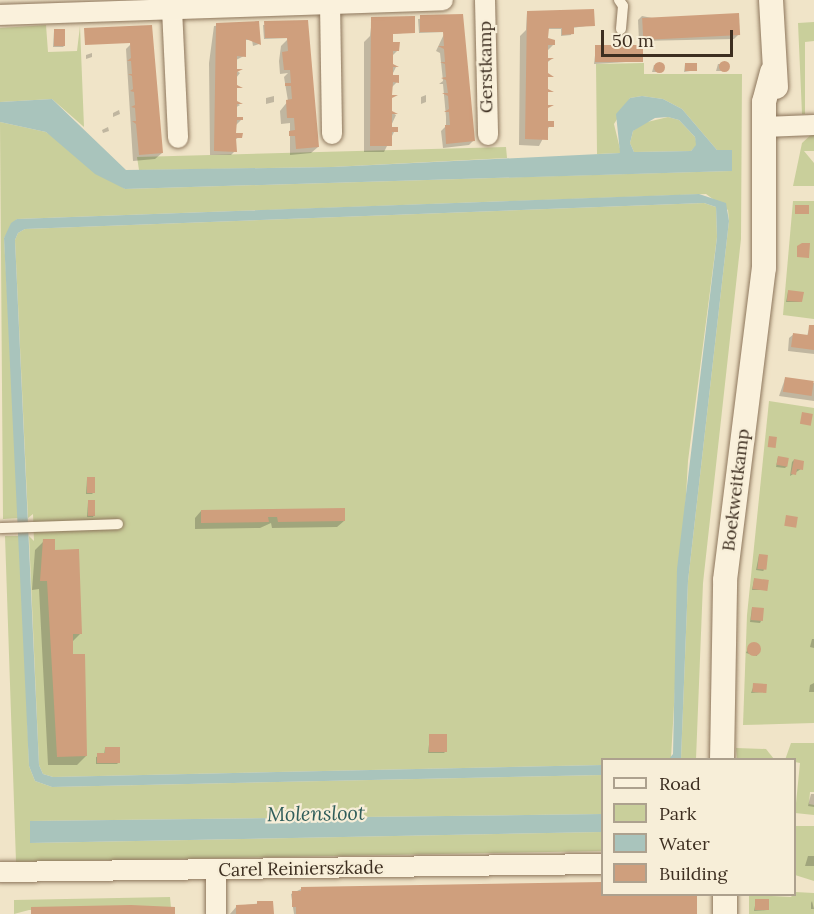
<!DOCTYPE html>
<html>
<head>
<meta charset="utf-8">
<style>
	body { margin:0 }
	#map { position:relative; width:814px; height:914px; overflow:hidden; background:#f0e4c8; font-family:Lora,serif }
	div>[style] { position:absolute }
	.green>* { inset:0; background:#c9cf9b }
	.water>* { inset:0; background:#a9c4bc }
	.shadow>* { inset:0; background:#0003 }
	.building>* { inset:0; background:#cf9f7d; transform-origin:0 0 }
	.round { border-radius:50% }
	.roads { filter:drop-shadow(0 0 2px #8d765c) drop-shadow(0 0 2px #8d765c) }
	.service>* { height:10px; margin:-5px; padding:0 5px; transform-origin:5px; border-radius:5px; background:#faf1dc }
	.minor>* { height:20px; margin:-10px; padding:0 10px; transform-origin:10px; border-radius:10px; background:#faf1dc }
	.tertiary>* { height:24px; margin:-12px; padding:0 12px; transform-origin:12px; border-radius:12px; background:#faf1dc }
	span { translate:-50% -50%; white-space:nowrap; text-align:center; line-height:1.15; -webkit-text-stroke:4.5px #f7eed8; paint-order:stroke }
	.street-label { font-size:18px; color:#3d2e20 }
	.water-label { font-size:20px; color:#2f5d5a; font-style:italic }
	.legend { position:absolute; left:601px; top:758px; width:195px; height:138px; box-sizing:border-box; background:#f7eed8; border:2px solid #ada18e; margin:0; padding:8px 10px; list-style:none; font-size:18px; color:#3d2e20 }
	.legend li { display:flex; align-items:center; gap:12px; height:30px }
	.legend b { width:30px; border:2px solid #ada18e }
	.scale { position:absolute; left:601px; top:30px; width:132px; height:27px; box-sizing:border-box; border:3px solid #3d2e20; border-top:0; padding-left:8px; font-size:18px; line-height:21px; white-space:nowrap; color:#3d2e20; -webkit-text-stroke:4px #f7eed8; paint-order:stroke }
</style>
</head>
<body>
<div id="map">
	<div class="green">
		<div style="clip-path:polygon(814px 22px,814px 41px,805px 42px,805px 114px,802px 114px,798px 23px)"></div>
		<div style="clip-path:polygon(46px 25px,48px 52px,77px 51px,80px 26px,84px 127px,52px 99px,0 102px,0 28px)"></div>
		<div style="clip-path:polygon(644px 63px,644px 74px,742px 74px,741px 239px,703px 583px,696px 759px,681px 759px,688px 581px,729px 221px,728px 210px,706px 194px,17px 219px,4px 238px,20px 518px,3px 519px,0 122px,46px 132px,125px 189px,731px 171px,731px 150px,717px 150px,682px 109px,663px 99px,642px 96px,630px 98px,614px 124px,621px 153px,597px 154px,596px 64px)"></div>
		<div style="clip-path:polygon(668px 117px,679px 120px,695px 137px,697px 145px,691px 151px,634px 152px,630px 143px,633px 131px,643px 123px)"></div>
		<div style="clip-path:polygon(814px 132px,814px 151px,804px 151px,814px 163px,814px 186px,793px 186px,802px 143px)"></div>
		<div style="clip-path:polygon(506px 147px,507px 158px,332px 167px,139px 170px,137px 157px)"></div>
		<div style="clip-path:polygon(793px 201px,814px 201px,814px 319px,783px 315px)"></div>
		<div style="clip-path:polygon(704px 203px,716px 207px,717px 237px,688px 461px,671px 758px,602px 760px,602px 765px,53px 777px,43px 774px,39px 765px,29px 536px,34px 541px,33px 514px,28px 518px,15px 240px,18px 233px,25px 229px)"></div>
		<div style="clip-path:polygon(769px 401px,814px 408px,814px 723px,743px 725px,747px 615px)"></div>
		<div style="clip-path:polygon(5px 536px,21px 536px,29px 766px,35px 781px,52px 787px,602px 775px,602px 814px,30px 821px,31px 843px,602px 832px,602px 851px,16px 862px)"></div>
		<div style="clip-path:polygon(791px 743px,814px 743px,814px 792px,810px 792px,809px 804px,814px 805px,814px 815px,795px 813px,800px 763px,785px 760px)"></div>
		<div style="clip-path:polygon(736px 748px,766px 749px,774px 759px,737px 759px)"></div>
		<div style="clip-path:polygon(794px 826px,814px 826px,814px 881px,795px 875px)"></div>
		<div style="clip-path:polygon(795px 892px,814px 893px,814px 914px,749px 914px,749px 895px,791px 897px)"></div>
		<div style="clip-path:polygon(170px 897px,171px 908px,29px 910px,14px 914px,14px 900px)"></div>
	</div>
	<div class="water">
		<div style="clip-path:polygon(evenodd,642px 96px,663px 99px,682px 109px,717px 150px,732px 150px,732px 171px,125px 189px,95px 174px,46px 132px,0 122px,0 102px,52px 99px,126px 170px,332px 167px,620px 153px,616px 114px,630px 98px,642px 96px,668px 117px,679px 120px,695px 137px,696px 145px,691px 151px,634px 152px,630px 143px,633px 131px,655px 118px,668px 117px)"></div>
		<div style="clip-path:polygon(699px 194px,726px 203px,729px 221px,688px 581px,681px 759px,669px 759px,673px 754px,677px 569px,717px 237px,716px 207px,704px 203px,25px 229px,18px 233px,15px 240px,39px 765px,43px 774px,53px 777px,602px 765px,602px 775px,52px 787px,35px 781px,29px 766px,4px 238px,11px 223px,17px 219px)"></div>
		<div style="clip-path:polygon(602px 814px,602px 832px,30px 843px,30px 821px)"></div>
	</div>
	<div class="shadow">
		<div style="clip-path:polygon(527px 13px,593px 25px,572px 28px,571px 35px,561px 36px,561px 29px,547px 29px,547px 39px,553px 45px,547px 51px,547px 59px,551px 59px,547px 63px,546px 125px,550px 125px,539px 146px,519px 145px,520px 36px,526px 30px)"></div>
		<div style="clip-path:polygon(462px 15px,473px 141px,469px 145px,443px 148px,441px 131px,446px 126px,446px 117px,443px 84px,439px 84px,443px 81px,440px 53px,436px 51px,445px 32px,419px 33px,418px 19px)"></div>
		<div style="clip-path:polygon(642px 16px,738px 35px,734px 39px,639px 41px,638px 20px)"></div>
		<div style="clip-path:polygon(372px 19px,414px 32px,392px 34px,391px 44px,398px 50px,391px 57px,391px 65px,396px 67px,391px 77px,397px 82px,391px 88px,391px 112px,396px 115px,390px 128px,395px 130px,384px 152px,364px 152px,364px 42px,370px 36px)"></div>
		<div style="clip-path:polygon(306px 21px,318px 147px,311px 153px,290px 155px,290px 123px,281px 124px,280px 111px,288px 101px,284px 77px,288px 73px,280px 74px,279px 61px,281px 46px,289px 38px,264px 39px,263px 25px)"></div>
		<div style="clip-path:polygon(258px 23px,259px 44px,253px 46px,252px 40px,245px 40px,244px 56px,236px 60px,235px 70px,240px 73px,236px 78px,235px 102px,240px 105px,235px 108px,235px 118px,241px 120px,235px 126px,235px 133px,240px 136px,235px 140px,235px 151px,231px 155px,210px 155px,209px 63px,214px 26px)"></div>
		<div style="clip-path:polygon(54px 31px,65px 45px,63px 47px,53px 47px)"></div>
		<div style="clip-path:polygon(131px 44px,162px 153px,155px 159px,133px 161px,126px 49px)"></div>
		<div style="clip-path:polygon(596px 47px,642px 61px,594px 64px)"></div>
		<div style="clip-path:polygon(92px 53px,92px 57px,86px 59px,86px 55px)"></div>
		<div style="clip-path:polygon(685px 64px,696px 70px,684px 72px)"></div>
		<div style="clip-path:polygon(728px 64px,727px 71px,716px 71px,718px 64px)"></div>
		<div style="clip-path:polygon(664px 65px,663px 72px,652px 72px,654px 65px)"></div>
		<div style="clip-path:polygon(426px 95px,426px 102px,421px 104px,421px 97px)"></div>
		<div style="clip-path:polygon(274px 96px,274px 102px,266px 104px,266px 98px)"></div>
		<div style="clip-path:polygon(119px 110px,120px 114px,113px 117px,113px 113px)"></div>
		<div style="clip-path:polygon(108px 127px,109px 131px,103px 133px,102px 130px)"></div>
		<div style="clip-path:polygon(788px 292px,801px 302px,786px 302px)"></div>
		<div style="clip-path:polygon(810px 326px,814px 327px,814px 354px,788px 351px,789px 338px,794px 334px,807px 336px)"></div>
		<div style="clip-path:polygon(785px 379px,814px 383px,814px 401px,779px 396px)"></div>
		<div style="clip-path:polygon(778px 457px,787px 466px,785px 468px,776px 467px)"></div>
		<div style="clip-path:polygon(794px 460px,801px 469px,790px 476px,792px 462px)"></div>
		<div style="clip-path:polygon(87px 479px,94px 492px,92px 494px,86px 494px)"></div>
		<div style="clip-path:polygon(88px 502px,94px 515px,93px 517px,87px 517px)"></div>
		<div style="clip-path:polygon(201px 511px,344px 521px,337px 527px,272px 528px,271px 523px,260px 528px,195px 529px,195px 518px)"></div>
		<div style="clip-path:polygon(44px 541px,53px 551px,81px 633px,71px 643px,86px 756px,77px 765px,48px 765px,39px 589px,32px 590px,35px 550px)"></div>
		<div style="clip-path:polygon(759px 555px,764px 570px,763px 571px,756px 570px)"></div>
		<div style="clip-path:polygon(754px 580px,767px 590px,752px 590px)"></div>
		<div style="clip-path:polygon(752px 608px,761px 621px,760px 623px,750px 622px)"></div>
		<div style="clip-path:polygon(812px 639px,814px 639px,814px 648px,810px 647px)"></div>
		<div style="clip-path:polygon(750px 645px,759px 645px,757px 656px,746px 653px)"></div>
		<div style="clip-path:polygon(814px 683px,814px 692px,809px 692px,810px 685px)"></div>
		<div style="clip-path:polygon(754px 685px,765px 692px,751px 693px)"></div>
		<div style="clip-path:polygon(430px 736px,446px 751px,444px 753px,428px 753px)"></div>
		<div style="clip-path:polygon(105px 748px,119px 762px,117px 764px,96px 764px,96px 757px,104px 755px)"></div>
		<div style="clip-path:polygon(811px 794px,814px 794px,814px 807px,808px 806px)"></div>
		<div style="clip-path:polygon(808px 856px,814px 856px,814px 866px,805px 866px)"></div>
		<div style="clip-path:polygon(602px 883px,602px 894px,696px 914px,294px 914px,291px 894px,301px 889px)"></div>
		<div style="clip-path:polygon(756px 900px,767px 910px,754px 911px)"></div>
		<div style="clip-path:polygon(812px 901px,814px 909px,811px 909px,811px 903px)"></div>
		<div style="clip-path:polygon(272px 902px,272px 914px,230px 914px,237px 906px)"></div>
	</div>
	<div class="building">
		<div style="clip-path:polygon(594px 9px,595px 26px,574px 27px,574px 34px,562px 35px,562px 28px,549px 28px,548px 38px,555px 40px,555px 45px,548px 45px,548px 58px,554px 58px,548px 61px,548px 73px,554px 77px,548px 77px,548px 89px,554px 92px,548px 92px,548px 105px,554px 105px,548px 108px,548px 121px,554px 121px,554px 127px,548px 127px,548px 140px,525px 139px,527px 11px)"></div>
		<div style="left:739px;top:13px;width:22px;height:97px;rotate:87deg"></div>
		<div style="clip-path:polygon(463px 14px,475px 141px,446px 144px,445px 125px,450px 125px,449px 112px,444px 112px,449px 109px,448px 96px,442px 93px,448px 93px,446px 80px,441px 78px,446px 77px,445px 64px,440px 62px,445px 62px,444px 49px,438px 46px,444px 46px,443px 32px,420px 32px,420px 15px)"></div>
		<div style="clip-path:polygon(415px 16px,415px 33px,393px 34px,393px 42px,400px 42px,399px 51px,393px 51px,393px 64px,399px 67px,393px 67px,393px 75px,399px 75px,399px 83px,393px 82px,392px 95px,398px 95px,392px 98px,392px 111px,398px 114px,392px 114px,392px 127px,398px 127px,398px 132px,392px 132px,392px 146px,370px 146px,371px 17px)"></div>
		<div style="clip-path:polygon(308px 20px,319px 147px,296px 149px,295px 136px,289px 136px,289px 131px,295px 130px,294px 118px,287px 118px,286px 100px,292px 99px,291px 86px,285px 86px,285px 83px,291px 83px,290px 70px,284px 70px,282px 52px,288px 51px,287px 38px,265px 38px,264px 21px)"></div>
		<div style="clip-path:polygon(259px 21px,261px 45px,246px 39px,246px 57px,237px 56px,237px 69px,243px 69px,237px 72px,237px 85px,243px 88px,237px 88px,237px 101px,243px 104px,237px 104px,237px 117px,243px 117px,243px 120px,237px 120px,236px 133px,243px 133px,242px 138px,236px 138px,237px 152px,214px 151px,216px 23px)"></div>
		<div style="clip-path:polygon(152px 25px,163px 153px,139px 155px,136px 124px,132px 121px,136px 121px,135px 108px,131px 107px,135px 105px,134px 92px,130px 91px,133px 89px,132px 76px,128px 74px,132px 74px,131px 61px,127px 61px,131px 58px,130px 43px,85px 45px,84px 28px)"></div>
		<div style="left:54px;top:29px;width:11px;height:17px"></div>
		<div style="left:643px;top:45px;width:17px;height:48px;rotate:90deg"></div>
		<div class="round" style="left:718.5px;top:60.5px;width:11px;height:11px"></div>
		<div class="round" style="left:653.5px;top:61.5px;width:11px;height:11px"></div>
		<div style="left:685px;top:63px;width:12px;height:8px"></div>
		<div style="left:795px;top:205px;width:14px;height:9px"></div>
		<div style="clip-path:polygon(802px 243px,810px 243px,809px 258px,797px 257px,797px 246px)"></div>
		<div style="clip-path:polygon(788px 290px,804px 292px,802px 302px,787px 301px)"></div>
		<div style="clip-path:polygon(809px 325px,814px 325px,814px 350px,791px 347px,793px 333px,808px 335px)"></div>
		<div style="left:785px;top:377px;width:29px;height:15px;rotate:8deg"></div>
		<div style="left:802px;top:412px;width:11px;height:12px;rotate:10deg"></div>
		<div style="left:769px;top:436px;width:8px;height:11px;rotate:7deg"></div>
		<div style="left:778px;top:456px;width:11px;height:9px;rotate:10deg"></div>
		<div style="clip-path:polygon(794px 459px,804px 461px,803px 470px,797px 469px,796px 475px,791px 474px)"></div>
		<div style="left:95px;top:477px;width:16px;height:8px;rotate:90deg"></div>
		<div style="left:88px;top:500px;width:7px;height:16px"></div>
		<div style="clip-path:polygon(345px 508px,345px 521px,278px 522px,277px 517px,268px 517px,269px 522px,201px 523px,201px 510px)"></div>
		<div style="left:786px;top:515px;width:12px;height:11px;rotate:9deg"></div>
		<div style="clip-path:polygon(43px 539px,55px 539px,55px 550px,79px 549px,82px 634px,73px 634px,73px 654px,85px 654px,87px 756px,57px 757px,47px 581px,40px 581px)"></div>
		<div style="left:759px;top:554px;width:9px;height:15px;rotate:6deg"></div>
		<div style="left:754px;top:578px;width:15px;height:11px;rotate:8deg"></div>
		<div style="left:752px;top:607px;width:12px;height:13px;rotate:5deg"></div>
		<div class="round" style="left:747px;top:642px;width:14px;height:14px"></div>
		<div style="left:753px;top:683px;width:14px;height:9px;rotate:4deg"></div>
		<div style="left:429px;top:734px;width:18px;height:18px"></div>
		<div style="clip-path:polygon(105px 747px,120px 747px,120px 763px,97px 763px,97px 753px,105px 753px)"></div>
		<div style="clip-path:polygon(602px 882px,602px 894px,697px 894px,697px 914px,296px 914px,296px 907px,292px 907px,292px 891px,301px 891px,301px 887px)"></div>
		<div style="left:755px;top:899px;width:14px;height:11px"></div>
		<div style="clip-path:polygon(257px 901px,273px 901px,274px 914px,236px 914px,236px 905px,257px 904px)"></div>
		<div style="clip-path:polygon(131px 905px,175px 907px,175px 914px,31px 914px,31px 907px)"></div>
	</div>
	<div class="roads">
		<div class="service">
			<div style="left:619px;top:0;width:7px;rotate:56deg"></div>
			<div style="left:623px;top:6px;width:23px;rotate:95deg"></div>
			<div style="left:0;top:528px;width:118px;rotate:-1.9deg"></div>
		</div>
		<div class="minor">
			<div style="left:485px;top:0;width:135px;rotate:88.7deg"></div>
			<div style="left:330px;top:3px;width:131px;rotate:89.1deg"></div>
			<div style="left:172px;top:9px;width:129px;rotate:87.3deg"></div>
			<div style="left:0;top:15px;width:443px;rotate:-1.9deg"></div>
			<div style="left:764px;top:127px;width:50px;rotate:-2.3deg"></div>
			<div style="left:216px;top:870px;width:44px;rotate:90deg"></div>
			<div style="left:0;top:872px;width:602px;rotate:-0.76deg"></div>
		</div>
		<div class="tertiary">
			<div style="left:771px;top:0;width:87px;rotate:86.7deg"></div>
			<div style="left:722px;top:760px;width:180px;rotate:-89deg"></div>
			<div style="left:725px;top:580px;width:314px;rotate:-82.9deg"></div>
			<div style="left:764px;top:268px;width:166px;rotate:-90deg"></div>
			<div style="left:764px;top:102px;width:31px;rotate:-75deg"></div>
			<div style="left:725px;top:894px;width:20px;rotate:90deg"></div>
		</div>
	</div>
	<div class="street-label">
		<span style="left:486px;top:67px;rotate:-91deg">Gerstkamp</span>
		<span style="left:736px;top:490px;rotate:-83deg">Boekweitkamp</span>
		<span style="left:301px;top:869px;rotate:-1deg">Carel Reinierszkade</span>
	</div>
	<div class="water-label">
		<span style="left:316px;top:813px;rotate:-1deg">Molensloot</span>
	</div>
	<ul class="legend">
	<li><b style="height:8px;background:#faf1dc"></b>Road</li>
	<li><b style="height:16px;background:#c9cf9b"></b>Park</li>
	<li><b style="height:16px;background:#a9c4bc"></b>Water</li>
	<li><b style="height:16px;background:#cf9f7d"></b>Building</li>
	</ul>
	<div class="scale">50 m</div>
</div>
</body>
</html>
